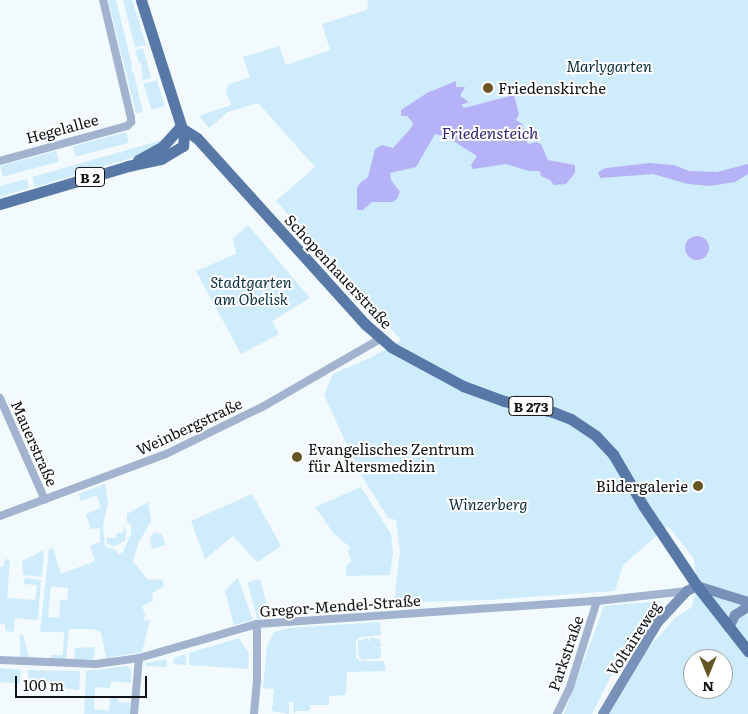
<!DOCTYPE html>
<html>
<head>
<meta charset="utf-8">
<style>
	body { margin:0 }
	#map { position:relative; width:748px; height:714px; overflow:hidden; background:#f2fafe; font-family:Literata,serif }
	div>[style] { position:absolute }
	.green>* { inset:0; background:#ceecfb; transform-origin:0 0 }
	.water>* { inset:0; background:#b5b2f7 }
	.round { border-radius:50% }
	.street>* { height:8px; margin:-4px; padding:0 4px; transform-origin:4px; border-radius:4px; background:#a1b3ce }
	.secondary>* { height:10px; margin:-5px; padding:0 5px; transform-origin:5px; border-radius:5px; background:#7791b8 }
	.primary>* { height:11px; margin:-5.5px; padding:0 5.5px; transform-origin:5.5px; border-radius:5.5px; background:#5878a8 }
	.dots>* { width:14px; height:14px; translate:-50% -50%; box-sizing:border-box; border:2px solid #fff; border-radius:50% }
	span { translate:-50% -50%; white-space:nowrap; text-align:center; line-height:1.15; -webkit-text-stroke:4px #fff; paint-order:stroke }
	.shield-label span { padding:1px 4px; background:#fff; border:1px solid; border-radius:4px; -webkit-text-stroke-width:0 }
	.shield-label { font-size:14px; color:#101417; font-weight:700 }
	.park-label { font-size:15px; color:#092f40; font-style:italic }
	.poi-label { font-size:15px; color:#101417 }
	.left { translate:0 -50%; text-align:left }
	.right { translate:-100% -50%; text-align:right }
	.street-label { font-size:15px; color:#101417 }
	.water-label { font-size:16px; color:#342573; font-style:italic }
	.north { position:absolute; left:683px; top:649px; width:50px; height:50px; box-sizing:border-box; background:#fff; border:1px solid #9fa1a2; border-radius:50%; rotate:180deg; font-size:14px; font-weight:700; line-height:20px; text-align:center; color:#101417 }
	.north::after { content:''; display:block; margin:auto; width:18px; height:22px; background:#655724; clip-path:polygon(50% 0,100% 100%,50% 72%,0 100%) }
	.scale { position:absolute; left:15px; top:676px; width:132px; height:22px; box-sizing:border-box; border:2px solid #101417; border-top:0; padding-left:6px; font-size:15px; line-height:18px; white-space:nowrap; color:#101417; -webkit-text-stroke:4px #fff; paint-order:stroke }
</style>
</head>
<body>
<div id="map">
	<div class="green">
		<div style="clip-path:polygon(108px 0,116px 0,132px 65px,131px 71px,133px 71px,143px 112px,136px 113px)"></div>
		<div style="clip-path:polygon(123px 0,132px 0,146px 45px,135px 47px)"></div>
		<div style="clip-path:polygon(evenodd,368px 0,748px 0,748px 714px,607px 714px,644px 653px,676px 617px,692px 607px,697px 586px,694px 559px,668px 526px,623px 565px,615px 591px,488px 600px,421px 602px,414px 605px,397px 605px,394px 603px,400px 550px,396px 520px,388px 518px,360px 473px,324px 395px,333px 374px,372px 357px,401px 340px,276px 201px,315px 167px,258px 103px,228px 112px,209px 128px,199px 116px,231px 105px,226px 92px,228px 85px,250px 77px,243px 57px,279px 46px,286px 65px,330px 50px,322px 24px,367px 10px,368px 0,693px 659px,723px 659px,723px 689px,693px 689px,693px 659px)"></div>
		<div style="clip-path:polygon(143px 48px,151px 78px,143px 80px,141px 63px,139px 63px,135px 50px)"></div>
		<div style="left:157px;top:80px;width:27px;height:14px;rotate:73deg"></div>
		<div style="left:126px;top:132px;width:11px;height:55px;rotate:75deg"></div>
		<div style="clip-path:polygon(166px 139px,151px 152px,35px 187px,32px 177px)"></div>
		<div style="left:56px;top:151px;width:11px;height:58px;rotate:75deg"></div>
		<div style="clip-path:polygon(27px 179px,29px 188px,0 197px,0 186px)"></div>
		<div style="clip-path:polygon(248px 225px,310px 298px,272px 321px,279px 334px,241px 354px,196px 271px,236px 254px,233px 238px)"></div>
		<div style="clip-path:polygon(evenodd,105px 484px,108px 503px,103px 525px,105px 547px,116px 550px,118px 555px,123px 552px,131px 534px,131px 525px,127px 522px,127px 514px,148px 502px,151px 521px,138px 544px,133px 561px,146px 578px,150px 580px,162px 579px,164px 586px,152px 593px,153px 601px,142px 606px,145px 614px,144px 621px,150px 620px,142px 652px,106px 658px,101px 632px,93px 629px,69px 629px,66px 660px,51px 659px,51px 655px,63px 655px,64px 632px,40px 632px,49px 549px,53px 548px,61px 574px,95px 561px,90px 546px,100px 542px,100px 528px,91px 529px,86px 514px,101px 508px,97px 495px,81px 501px,78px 494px,105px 484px,51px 586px,68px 588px,67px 600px,60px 600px,59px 618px,48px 617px,51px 586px)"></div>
		<div style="clip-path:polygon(361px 487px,391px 534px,393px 552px,390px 575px,346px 576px,346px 566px,351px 562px,348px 550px,351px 548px,334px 534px,315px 507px)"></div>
		<div style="clip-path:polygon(252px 494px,281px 546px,257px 562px,233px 536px,205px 559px,191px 521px)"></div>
		<div style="clip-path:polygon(124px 526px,126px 530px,125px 541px,115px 546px,107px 544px,106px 538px,116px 538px,117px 533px,123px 533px)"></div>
		<div style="clip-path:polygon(154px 532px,162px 535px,166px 545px,152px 549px,150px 538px)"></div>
		<div style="clip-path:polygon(44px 550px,42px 577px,23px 575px,22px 561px)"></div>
		<div style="clip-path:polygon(5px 559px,10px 560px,7px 598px,35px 600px,37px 585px,24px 584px,25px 578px,41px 580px,38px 620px,15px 618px,14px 632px,5px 631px,5px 624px,0 624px,0 567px,3px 567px)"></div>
		<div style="clip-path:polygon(238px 578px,253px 620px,234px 625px,225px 590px)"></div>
		<div style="left:260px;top:579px;width:38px;height:13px;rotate:75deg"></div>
		<div style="clip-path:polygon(660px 601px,622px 654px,592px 714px,564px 714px,604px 606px)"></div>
		<div style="clip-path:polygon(380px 622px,381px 635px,360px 637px,356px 640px,356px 657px,360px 661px,384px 661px,386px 671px,347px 672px,346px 695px,329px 696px,329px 705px,310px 705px,309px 711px,297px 711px,294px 714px,293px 702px,289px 702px,289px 714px,272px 711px,274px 689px,263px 688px,267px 646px,274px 632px,288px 628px)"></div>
		<div style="clip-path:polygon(20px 634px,23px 635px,29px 658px,20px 658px)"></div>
		<div style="clip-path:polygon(239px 638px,249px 654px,248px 669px,189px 665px,189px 653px)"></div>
		<div style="clip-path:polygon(368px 638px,369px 643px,370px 638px,380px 639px,381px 647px,374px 648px,381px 648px,381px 656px,378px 659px,370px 659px,370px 654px,369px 659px,362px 660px,359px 657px,358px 650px,364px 649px,358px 649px,358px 641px)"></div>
		<div style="clip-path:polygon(95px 647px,94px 659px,74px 660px,75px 648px)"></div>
		<div style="clip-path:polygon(186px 654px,186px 665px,173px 664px,174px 658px)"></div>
		<div style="clip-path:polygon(166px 659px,167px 667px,146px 666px,146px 663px)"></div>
		<div style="clip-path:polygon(127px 666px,131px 669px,131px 683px,111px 681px,110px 688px,95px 687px,94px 709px,109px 711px,110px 696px,118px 696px,118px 702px,132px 703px,130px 714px,84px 714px,86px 671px)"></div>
		<div style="left:0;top:668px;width:21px;height:14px;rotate:5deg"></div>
		<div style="clip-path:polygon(28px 670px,80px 671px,79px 690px,61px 688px,61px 685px,29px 683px)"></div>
	</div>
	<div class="water">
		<div style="clip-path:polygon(456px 81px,456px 87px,465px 87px,460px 96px,469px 102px,461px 105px,464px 108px,514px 95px,519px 114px,516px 120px,522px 124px,528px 144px,536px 142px,541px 144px,548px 160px,575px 165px,575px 173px,566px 184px,554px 185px,550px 180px,541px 176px,540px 171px,529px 171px,506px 164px,473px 169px,471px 165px,477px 156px,447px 137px,435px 134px,416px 167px,390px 173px,391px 180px,400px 192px,397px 199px,392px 202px,372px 202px,363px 210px,357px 210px,357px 188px,361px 182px,368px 177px,375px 149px,382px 145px,393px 148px,412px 127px,413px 123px,407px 116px,401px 116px,401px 110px,427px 93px)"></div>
		<div style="clip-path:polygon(649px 163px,674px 165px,689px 171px,717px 172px,748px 164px,748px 174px,735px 182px,710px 186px,688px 184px,653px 174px,600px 178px,598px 172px,606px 168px)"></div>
		<div class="round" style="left:685px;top:236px;width:24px;height:24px"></div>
	</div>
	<div class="street">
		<div style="left:0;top:161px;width:132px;rotate:-15.4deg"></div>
		<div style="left:127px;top:126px;width:6px;rotate:-45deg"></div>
		<div style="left:131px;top:122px;width:4px;rotate:-90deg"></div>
		<div style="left:131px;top:118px;width:121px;rotate:-103.3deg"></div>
		<div style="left:0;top:398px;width:111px;rotate:66.2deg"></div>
		<div style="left:0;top:516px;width:177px;rotate:-20.5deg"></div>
		<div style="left:166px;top:454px;width:109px;rotate:-26.1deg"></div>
		<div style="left:264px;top:406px;width:134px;rotate:-30deg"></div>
		<div style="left:0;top:660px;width:96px;rotate:2.4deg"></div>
		<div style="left:96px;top:664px;width:43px;rotate:-7.9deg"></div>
		<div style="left:139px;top:658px;width:123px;rotate:-16.1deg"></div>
		<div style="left:257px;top:624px;width:341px;rotate:-3.9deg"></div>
		<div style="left:597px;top:601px;width:91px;rotate:-6.3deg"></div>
		<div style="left:134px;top:714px;width:56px;rotate:-84.9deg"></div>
		<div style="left:254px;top:714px;width:32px;rotate:-85deg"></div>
		<div style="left:257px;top:682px;width:58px;rotate:-90deg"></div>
		<div style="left:557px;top:714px;width:30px;rotate:-64deg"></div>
		<div style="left:570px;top:687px;width:90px;rotate:-72.6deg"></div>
	</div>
	<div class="secondary">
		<div style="left:729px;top:628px;width:14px;rotate:-65deg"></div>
		<div style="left:735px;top:615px;width:15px;rotate:-32deg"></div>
		<div style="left:603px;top:714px;width:107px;rotate:-59.1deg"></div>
		<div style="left:658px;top:622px;width:42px;rotate:-46.9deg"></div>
		<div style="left:687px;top:591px;width:11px;rotate:-27deg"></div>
		<div style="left:697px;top:586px;width:53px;rotate:17.4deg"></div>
	</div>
	<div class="primary">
		<div style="left:180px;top:127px;width:20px;rotate:33deg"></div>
		<div style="left:197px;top:138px;width:251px;rotate:47.9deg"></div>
		<div style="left:365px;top:324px;width:35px;rotate:41deg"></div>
		<div style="left:391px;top:347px;width:82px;rotate:28.4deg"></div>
		<div style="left:463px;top:386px;width:44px;rotate:20.1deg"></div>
		<div style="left:504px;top:401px;width:50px;rotate:12.7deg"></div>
		<div style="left:553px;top:412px;width:19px;rotate:21deg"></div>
		<div style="left:571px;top:419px;width:30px;rotate:34deg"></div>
		<div style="left:596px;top:436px;width:25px;rotate:47deg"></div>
		<div style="left:613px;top:454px;width:61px;rotate:59.7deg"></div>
		<div style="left:644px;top:507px;width:95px;rotate:56.1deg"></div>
		<div style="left:697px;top:586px;width:83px;rotate:51.9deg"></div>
		<div style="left:138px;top:160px;width:29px;rotate:-29deg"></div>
		<div style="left:163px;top:146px;width:25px;rotate:-48deg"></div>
		<div style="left:0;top:204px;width:134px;rotate:-16.5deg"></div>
		<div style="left:128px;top:166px;width:34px;rotate:-12deg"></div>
		<div style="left:161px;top:159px;width:26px;rotate:-31deg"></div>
		<div style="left:183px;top:146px;width:11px;rotate:-85deg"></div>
		<div style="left:184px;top:135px;width:142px;rotate:-107.7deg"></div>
	</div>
	<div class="dots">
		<div style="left:488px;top:88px;background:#655724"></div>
		<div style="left:297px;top:457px;background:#655724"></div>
		<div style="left:698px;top:486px;background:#655724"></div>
	</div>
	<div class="shield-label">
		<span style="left:90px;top:177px">B 2</span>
		<span style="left:531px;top:406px">B 273</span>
	</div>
	<div class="park-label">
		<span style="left:609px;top:66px">Marlygarten</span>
		<span style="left:251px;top:290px">Stadtgarten<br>am Obelisk</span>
		<span style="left:488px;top:504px">Winzerberg</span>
	</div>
	<div class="poi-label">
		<span class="left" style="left:498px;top:88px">Friedenskirche</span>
		<span class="left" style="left:308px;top:457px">Evangelisches Zentrum<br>für Altersmedizin</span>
		<span class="right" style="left:688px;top:486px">Bildergalerie</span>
	</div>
	<div class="street-label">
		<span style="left:62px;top:128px;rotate:-15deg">Hegelallee</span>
		<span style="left:339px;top:271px;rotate:47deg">Schopenhauerstraße</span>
		<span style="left:189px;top:426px;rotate:-25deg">Weinbergstraße</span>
		<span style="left:35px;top:443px;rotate:66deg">Mauerstraße</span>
		<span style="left:340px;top:605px;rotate:-4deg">Gregor-Mendel-Straße</span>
		<span style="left:633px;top:638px;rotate:-57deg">Voltaireweg</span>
		<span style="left:565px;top:653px;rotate:-71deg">Parkstraße</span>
	</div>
	<div class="water-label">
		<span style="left:490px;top:132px">Friedensteich</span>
	</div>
	<div class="north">N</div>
	<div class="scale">100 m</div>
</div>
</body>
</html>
